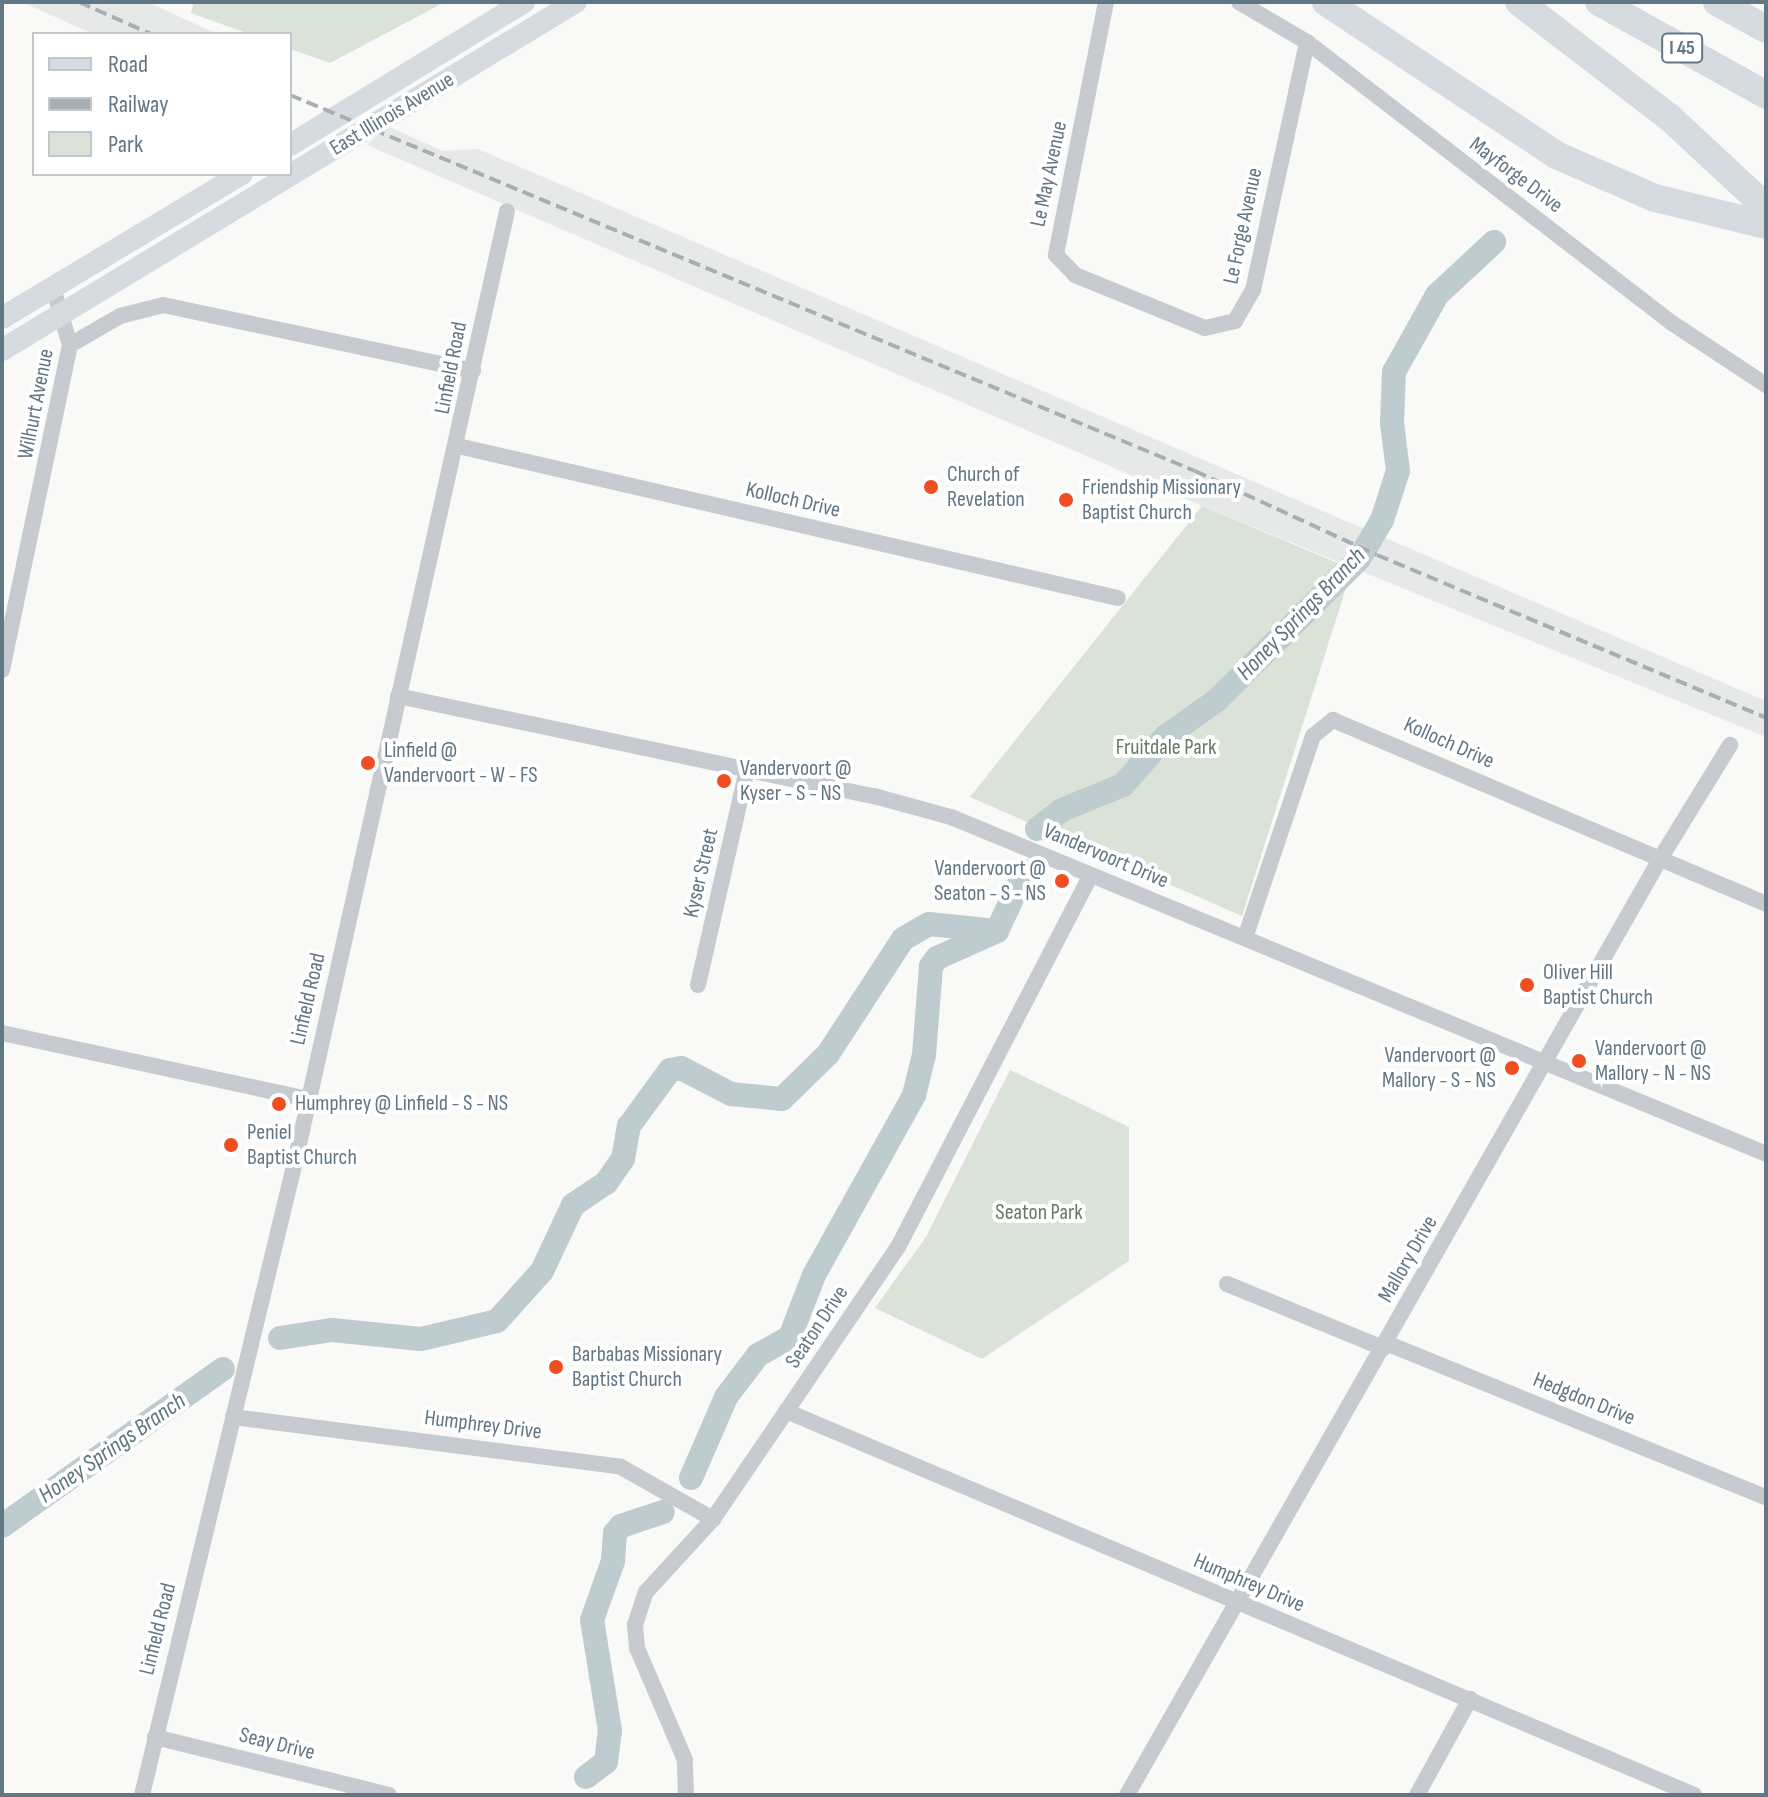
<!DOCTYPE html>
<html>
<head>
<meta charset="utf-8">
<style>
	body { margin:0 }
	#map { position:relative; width:1768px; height:1797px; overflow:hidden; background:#f9f9f7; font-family:"Sofia Sans Condensed",sans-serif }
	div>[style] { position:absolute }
	.built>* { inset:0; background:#e7e8e8 }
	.green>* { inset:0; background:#dbe2d8 }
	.river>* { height:24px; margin:-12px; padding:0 12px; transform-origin:12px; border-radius:12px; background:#becbcf }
	.minor>* { height:16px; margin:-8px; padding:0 8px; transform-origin:8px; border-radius:8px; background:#c7cbcf }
	.secondary>* { height:22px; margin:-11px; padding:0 11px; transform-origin:11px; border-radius:11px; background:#d6dbdf }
	.motorway>* { height:28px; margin:-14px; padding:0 14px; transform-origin:14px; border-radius:14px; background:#d6dbdf }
	.rail>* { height:4px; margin-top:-2px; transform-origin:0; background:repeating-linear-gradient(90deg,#a7aeb4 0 12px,transparent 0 18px) }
	.dots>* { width:22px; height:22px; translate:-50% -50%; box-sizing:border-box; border:4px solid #fff; border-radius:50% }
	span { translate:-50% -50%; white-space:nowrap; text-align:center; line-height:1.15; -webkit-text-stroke:8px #fff; paint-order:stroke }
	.shield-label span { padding:2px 6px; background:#fff; border:2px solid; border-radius:6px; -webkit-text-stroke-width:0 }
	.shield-label { font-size:20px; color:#627684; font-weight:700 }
	.street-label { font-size:22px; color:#627684 }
	.poi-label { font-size:22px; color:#627684 }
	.left { translate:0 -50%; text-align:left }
	.right { translate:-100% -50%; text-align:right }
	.park-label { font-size:22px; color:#677b62 }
	.water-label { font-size:24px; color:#5d767e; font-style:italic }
	.frame { position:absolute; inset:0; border:4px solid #627684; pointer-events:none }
	.legend { position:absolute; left:32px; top:32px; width:260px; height:144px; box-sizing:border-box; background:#fff; border:2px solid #c0c8ce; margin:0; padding:10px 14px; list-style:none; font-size:24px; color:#627684 }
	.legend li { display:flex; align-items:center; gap:16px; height:40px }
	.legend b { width:40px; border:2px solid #c0c8ce }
</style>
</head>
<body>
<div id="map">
	<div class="built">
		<div style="clip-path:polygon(22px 2px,147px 2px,218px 34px,93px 34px)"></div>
		<div style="clip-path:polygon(387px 126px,443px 151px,478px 149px,1766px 701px,1766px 737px,1202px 506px,367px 145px)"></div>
	</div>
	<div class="green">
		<div style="clip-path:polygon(194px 2px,445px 2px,330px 63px,290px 49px,290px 34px,249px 34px,191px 13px)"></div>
		<div style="clip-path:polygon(1202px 506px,1352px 569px,1242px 916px,970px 797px)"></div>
		<div style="clip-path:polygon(1010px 1070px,1129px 1127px,1129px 1261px,982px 1359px,875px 1308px,926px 1237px)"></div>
	</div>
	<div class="river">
		<div style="left:1037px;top:829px;width:31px;rotate:-37deg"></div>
		<div style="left:1062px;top:810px;width:66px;rotate:-22.3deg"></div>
		<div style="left:1123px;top:785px;width:64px;rotate:-48.8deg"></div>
		<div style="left:1165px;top:737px;width:64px;rotate:-35.4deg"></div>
		<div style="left:1217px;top:700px;width:200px;rotate:-44.8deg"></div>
		<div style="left:1359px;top:559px;width:45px;rotate:-59.5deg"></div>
		<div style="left:1382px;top:520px;width:52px;rotate:-71.9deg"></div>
		<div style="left:1398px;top:471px;width:48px;rotate:-97.1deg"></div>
		<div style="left:1392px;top:423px;width:51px;rotate:-87.8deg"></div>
		<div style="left:1394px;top:372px;width:88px;rotate:-60.8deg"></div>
		<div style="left:1437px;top:295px;width:78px;rotate:-42.9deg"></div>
		<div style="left:280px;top:1338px;width:53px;rotate:-8.7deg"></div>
		<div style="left:332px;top:1330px;width:89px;rotate:5.8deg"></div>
		<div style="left:421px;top:1339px;width:78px;rotate:-13.3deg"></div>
		<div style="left:497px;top:1321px;width:67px;rotate:-48deg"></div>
		<div style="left:542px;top:1271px;width:73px;rotate:-64.8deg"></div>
		<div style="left:573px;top:1205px;width:40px;rotate:-34deg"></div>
		<div style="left:606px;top:1183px;width:29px;rotate:-55deg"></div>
		<div style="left:623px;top:1159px;width:34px;rotate:-80deg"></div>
		<div style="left:629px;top:1126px;width:69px;rotate:-53.8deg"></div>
		<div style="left:670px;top:1070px;width:11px;rotate:-10deg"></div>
		<div style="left:681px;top:1068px;width:56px;rotate:27.5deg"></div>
		<div style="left:731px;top:1094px;width:51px;rotate:5.6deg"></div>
		<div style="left:782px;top:1099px;width:64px;rotate:-44.4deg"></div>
		<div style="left:828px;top:1054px;width:137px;rotate:-56.9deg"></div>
		<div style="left:903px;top:939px;width:30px;rotate:-30deg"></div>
		<div style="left:929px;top:924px;width:68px;rotate:5.9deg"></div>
		<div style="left:997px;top:931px;width:66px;rotate:-65deg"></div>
		<div style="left:691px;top:1478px;width:88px;rotate:-66.6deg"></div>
		<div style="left:726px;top:1397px;width:53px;rotate:-52.7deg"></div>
		<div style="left:758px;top:1355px;width:37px;rotate:-29deg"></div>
		<div style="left:790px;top:1337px;width:66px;rotate:-68.8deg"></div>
		<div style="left:814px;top:1275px;width:206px;rotate:-60.9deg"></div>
		<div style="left:914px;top:1095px;width:41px;rotate:-76deg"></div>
		<div style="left:924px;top:1055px;width:89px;rotate:-85.5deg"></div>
		<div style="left:931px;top:966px;width:10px;rotate:-53deg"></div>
		<div style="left:937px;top:958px;width:66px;rotate:-24.2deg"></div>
		<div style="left:2px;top:1526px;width:271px;rotate:-35.4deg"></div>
		<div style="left:586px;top:1777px;width:25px;rotate:-37deg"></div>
		<div style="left:606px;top:1762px;width:31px;rotate:-83deg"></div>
		<div style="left:610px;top:1731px;width:112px;rotate:-99.2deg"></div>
		<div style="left:592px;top:1620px;width:63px;rotate:-70.4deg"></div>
		<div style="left:613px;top:1561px;width:28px;rotate:-86deg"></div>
		<div style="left:615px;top:1533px;width:9px;rotate:-49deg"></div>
		<div style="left:621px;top:1526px;width:44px;rotate:-18.4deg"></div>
	</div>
	<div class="minor">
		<div style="left:1106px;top:2px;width:258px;rotate:101.2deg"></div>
		<div style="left:1056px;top:255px;width:28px;rotate:46deg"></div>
		<div style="left:1075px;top:275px;width:140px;rotate:22.2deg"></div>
		<div style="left:1205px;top:328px;width:31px;rotate:-13deg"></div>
		<div style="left:1235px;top:321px;width:36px;rotate:-60deg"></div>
		<div style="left:1253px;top:290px;width:254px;rotate:-77.7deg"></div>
		<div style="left:1239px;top:2px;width:79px;rotate:30.5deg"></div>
		<div style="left:1307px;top:42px;width:461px;rotate:37.6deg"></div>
		<div style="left:1672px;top:323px;width:113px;rotate:33.4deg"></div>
		<div style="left:70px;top:345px;width:58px;rotate:-30.1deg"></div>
		<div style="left:120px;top:316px;width:44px;rotate:-14.3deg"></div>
		<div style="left:163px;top:305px;width:317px;rotate:12deg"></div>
		<div style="left:458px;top:446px;width:677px;rotate:12.97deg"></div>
		<div style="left:2px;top:670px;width:332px;rotate:-78.2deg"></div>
		<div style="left:70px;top:345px;width:59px;rotate:-106.6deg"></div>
		<div style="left:398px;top:696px;width:486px;rotate:11.9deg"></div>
		<div style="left:874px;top:796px;width:80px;rotate:15.3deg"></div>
		<div style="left:951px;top:817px;width:882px;rotate:22.46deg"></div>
		<div style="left:1245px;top:938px;width:213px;rotate:-71.4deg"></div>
		<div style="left:1313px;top:736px;width:26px;rotate:-39deg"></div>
		<div style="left:1333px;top:720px;width:470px;rotate:23deg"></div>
		<div style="left:698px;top:985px;width:221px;rotate:-77.2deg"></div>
		<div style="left:2px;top:1033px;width:313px;rotate:12.2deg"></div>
		<div style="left:1227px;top:1284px;width:169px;rotate:22.3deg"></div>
		<div style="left:1386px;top:1343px;width:410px;rotate:22.1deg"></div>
		<div style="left:786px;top:1411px;width:986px;rotate:22.92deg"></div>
		<div style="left:233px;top:1417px;width:391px;rotate:7.3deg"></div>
		<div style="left:621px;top:1467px;width:106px;rotate:29.5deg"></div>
		<div style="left:155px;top:1737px;width:241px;rotate:13.9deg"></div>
		<div style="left:142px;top:1795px;width:651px;rotate:-76.41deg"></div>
		<div style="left:295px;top:1162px;width:974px;rotate:-77.43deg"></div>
		<div style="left:686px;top:1795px;width:35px;rotate:-92deg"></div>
		<div style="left:685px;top:1760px;width:122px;rotate:-113.2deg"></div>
		<div style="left:637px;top:1648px;width:23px;rotate:-95deg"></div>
		<div style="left:635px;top:1625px;width:35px;rotate:-72deg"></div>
		<div style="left:646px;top:1592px;width:99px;rotate:-47.5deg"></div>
		<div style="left:713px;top:1519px;width:329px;rotate:-55.8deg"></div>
		<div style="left:898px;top:1247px;width:419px;rotate:-62.6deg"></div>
		<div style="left:1127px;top:1795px;width:1077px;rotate:-60.34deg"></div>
		<div style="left:1660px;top:859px;width:134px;rotate:-58.4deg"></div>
		<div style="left:1417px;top:1795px;width:110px;rotate:-61.1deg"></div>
	</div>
	<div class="secondary">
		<div style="left:290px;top:145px;width:274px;rotate:-31.4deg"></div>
		<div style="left:2px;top:318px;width:280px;rotate:-31deg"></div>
		<div style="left:2px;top:350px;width:671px;rotate:-31.23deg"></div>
	</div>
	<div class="motorway">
		<div style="left:1326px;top:2px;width:276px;rotate:33.6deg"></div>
		<div style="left:1556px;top:155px;width:108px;rotate:23.5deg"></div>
		<div style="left:1655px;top:198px;width:114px;rotate:13.7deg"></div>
		<div style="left:1519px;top:2px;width:189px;rotate:37.5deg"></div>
		<div style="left:1669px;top:117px;width:132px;rotate:42.9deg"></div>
		<div style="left:1599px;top:2px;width:191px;rotate:29.1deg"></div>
		<div style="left:1717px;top:2px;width:56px;rotate:28.9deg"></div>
	</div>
	<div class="rail">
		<div style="left:79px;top:2px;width:79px;rotate:24deg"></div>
		<div style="left:290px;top:95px;width:980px;rotate:22.56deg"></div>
		<div style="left:1195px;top:471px;width:200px;rotate:24.8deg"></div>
		<div style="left:1377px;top:555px;width:422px;rotate:22.7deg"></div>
	</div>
	<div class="dots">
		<div style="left:931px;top:487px;background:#f04d20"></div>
		<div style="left:1066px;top:500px;background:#f04d20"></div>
		<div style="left:368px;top:763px;background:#f04d20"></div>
		<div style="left:724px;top:781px;background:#f04d20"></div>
		<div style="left:1062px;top:881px;background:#f04d20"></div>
		<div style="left:1527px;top:985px;background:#f04d20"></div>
		<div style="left:1579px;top:1061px;background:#f04d20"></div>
		<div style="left:1512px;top:1068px;background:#f04d20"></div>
		<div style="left:279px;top:1104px;background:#f04d20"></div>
		<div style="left:231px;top:1145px;background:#f04d20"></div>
		<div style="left:556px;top:1367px;background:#f04d20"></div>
	</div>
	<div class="shield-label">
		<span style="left:1682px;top:48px">I 45</span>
	</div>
	<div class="street-label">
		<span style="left:392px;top:114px;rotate:-31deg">East Illinois Avenue</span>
		<span style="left:1049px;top:174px;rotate:-78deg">Le May Avenue</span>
		<span style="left:1516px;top:175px;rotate:37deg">Mayforge Drive</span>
		<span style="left:1243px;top:226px;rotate:-78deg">Le Forge Avenue</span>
		<span style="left:451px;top:368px;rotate:-79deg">Linfield Road</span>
		<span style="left:36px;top:404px;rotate:-79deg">Wilhurt Avenue</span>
		<span style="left:793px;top:500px;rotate:13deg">Kolloch Drive</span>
		<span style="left:1449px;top:743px;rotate:24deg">Kolloch Drive</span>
		<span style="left:1106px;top:856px;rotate:23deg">Vandervoort Drive</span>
		<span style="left:701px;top:873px;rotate:-77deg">Kyser Street</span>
		<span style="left:308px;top:999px;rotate:-77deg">Linfield Road</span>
		<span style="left:1408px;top:1259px;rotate:-60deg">Mallory Drive</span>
		<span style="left:817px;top:1327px;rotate:-56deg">Seaton Drive</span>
		<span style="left:1584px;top:1399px;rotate:22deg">Hedgdon Drive</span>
		<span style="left:483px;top:1425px;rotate:7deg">Humphrey Drive</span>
		<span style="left:1249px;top:1583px;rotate:23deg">Humphrey Drive</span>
		<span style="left:158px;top:1629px;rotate:-76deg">Linfield Road</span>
		<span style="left:277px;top:1744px;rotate:14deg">Seay Drive</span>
	</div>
	<div class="poi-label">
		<span class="left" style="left:947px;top:487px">Church of<br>Revelation</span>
		<span class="left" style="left:1082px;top:500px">Friendship Missionary<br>Baptist Church</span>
		<span class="left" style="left:384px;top:763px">Linfield @<br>Vandervoort - W - FS</span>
		<span class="left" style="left:740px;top:781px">Vandervoort @<br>Kyser - S - NS</span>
		<span class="right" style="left:1046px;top:881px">Vandervoort @<br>Seaton - S - NS</span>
		<span class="left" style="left:1543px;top:985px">Oliver Hill<br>Baptist Church</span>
		<span class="left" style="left:1595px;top:1061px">Vandervoort @<br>Mallory - N - NS</span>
		<span class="right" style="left:1496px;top:1068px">Vandervoort @<br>Mallory - S - NS</span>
		<span class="left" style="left:295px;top:1104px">Humphrey @ Linfield - S - NS</span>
		<span class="left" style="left:247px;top:1145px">Peniel<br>Baptist Church</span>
		<span class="left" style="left:572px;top:1367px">Barbabas Missionary<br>Baptist Church</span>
	</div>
	<div class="park-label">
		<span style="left:1166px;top:748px">Fruitdale Park</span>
		<span style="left:1039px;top:1213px">Seaton Park</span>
	</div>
	<div class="water-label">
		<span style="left:1301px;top:614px;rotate:-46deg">Honey Springs Branch</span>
		<span style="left:112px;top:1448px;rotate:-35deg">Honey Springs Branch</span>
	</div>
	<div class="frame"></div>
	<ul class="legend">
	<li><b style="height:10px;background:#d6dbdf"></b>Road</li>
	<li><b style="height:10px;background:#a7aeb4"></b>Railway</li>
	<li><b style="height:22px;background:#dbe2d8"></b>Park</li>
	</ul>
</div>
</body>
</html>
